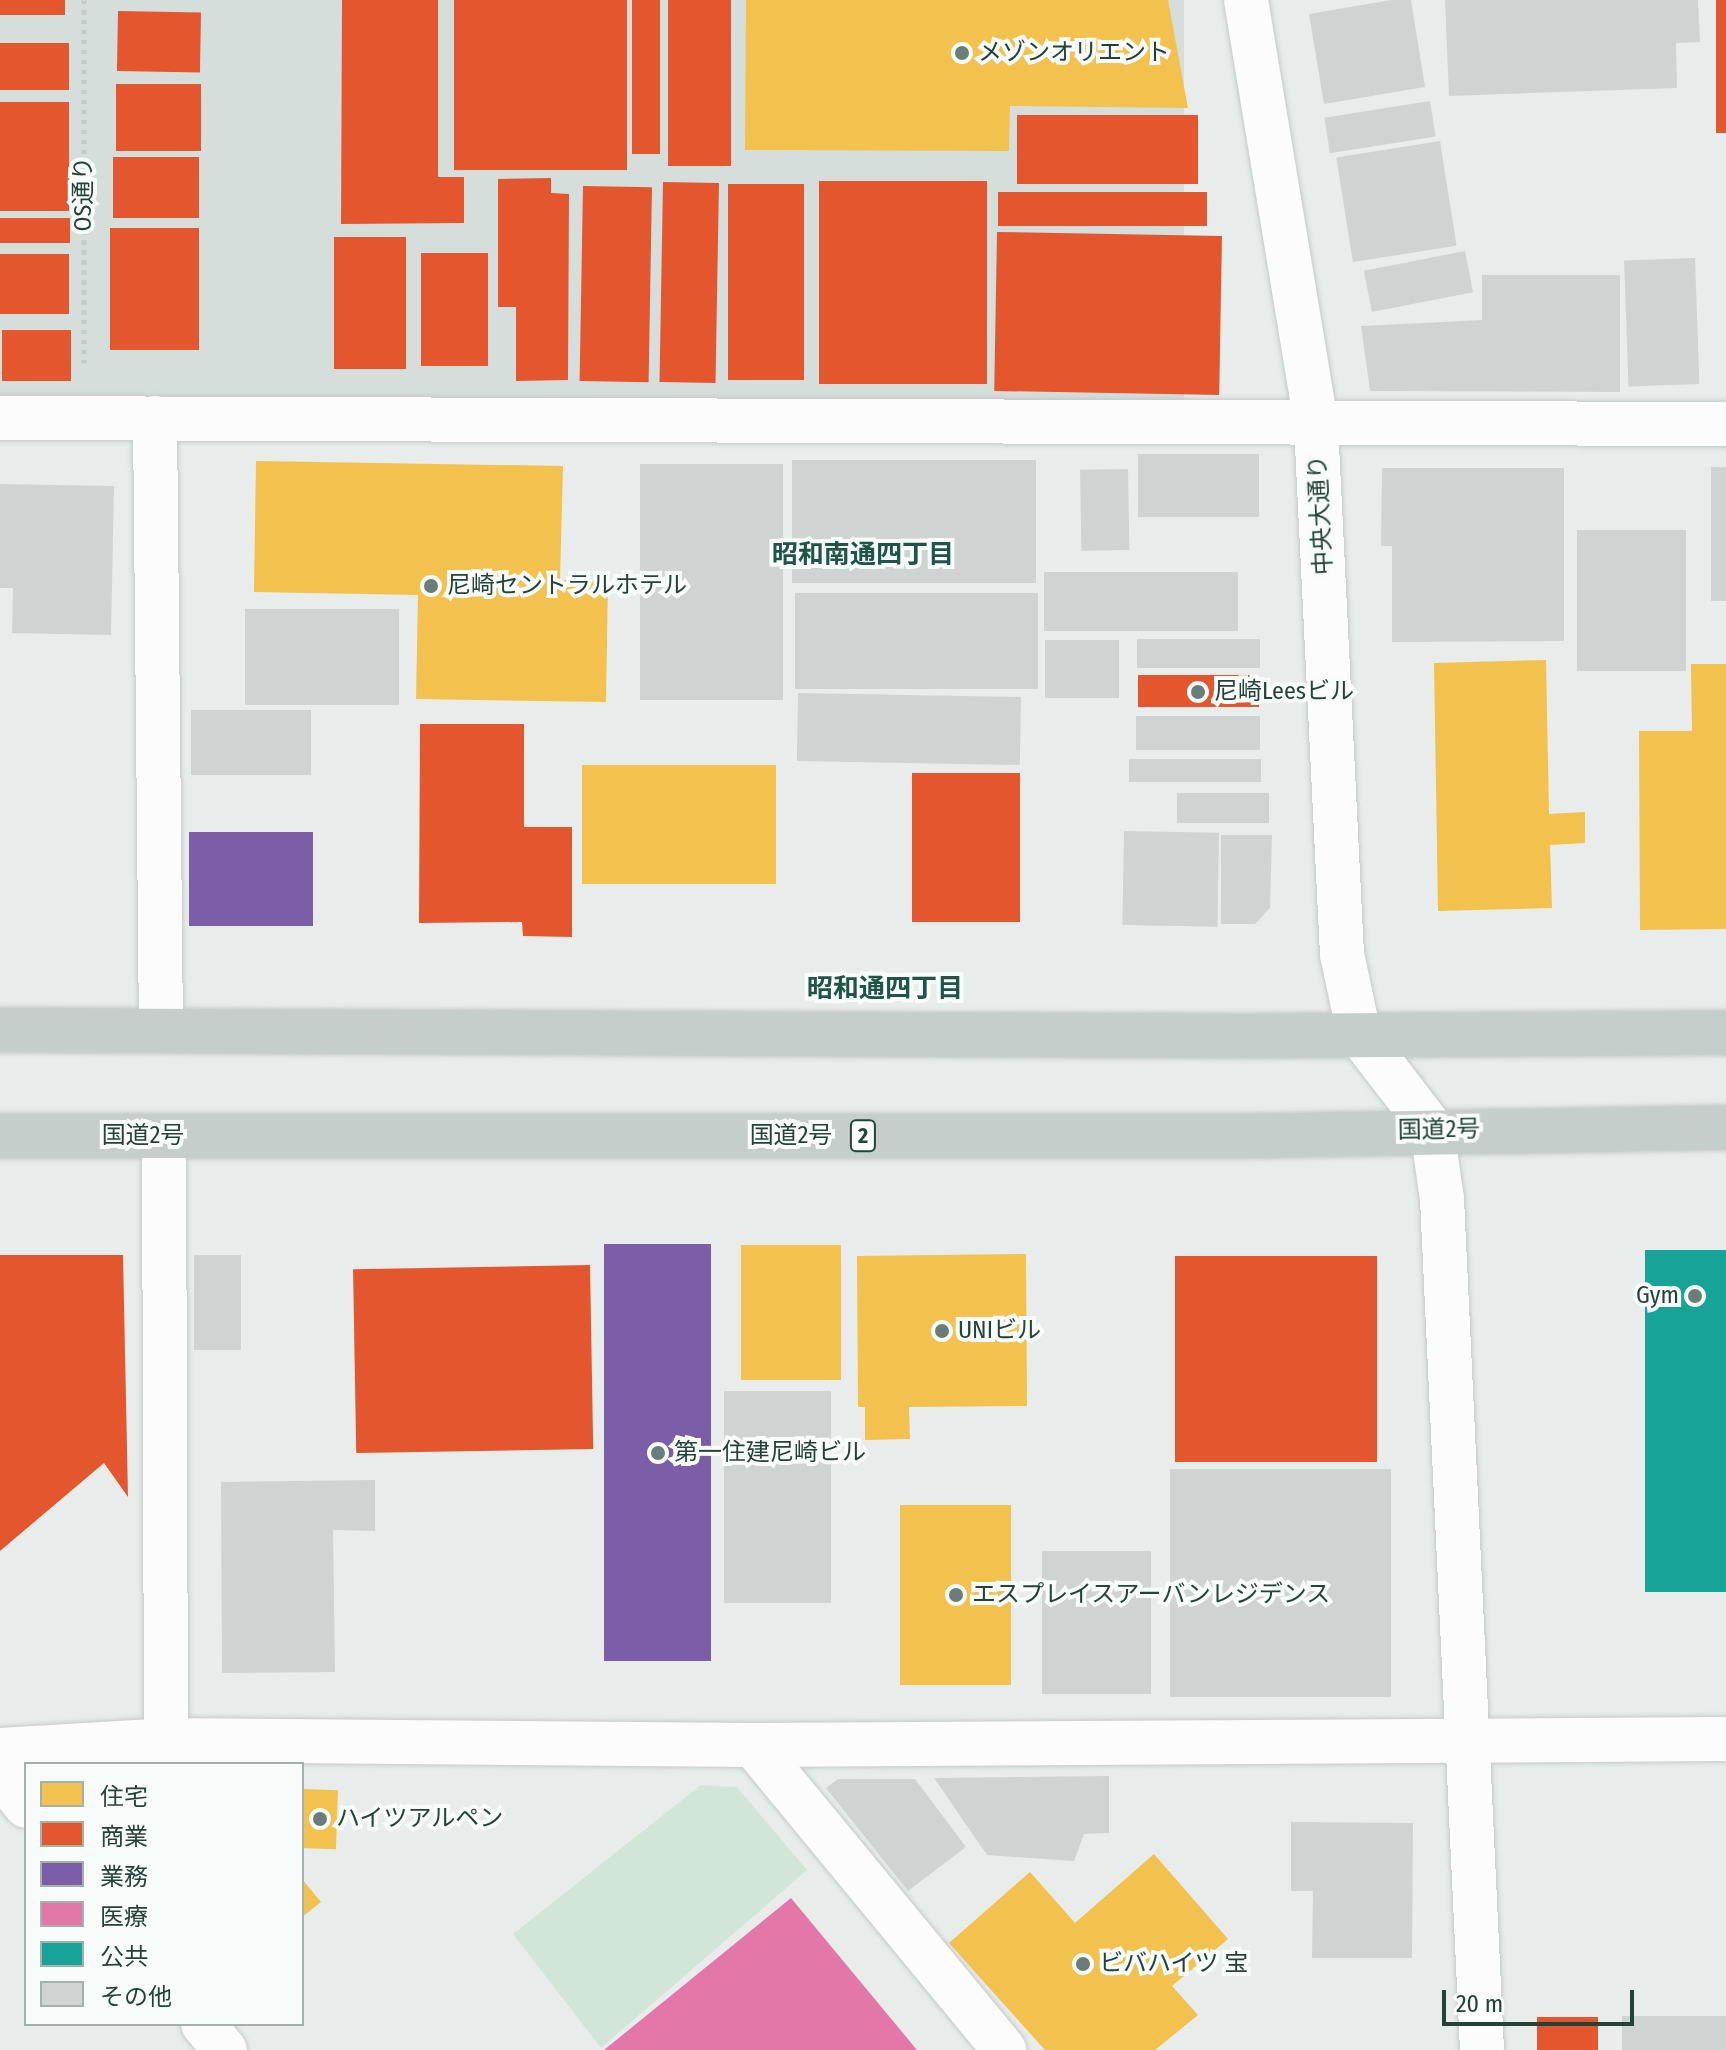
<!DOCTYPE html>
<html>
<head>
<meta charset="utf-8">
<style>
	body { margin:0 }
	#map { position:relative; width:1726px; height:2050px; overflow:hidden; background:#e8edeb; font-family:"Fira Sans Condensed","Noto Sans JP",sans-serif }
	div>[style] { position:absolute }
	.built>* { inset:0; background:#d6dedb; transform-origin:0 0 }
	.green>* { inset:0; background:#d1e6d8 }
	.homes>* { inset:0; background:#f2c14e; transform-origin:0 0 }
	.shops>* { inset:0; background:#e4572e; transform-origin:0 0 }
	.offices>* { inset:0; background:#7b5ea7; transform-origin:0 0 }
	.health>* { inset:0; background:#e377a8 }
	.public>* { inset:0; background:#17a398; transform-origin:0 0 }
	.building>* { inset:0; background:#cfd4d2; transform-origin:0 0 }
	.path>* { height:5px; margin-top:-2.5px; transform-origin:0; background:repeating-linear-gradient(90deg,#c3ccca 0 4px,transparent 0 10px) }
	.roads { filter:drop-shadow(0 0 2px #c5cac8) drop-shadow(0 0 2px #c5cac8) }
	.minor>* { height:44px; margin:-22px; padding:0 22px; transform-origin:22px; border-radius:22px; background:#fcfcfc }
	.secondary>* { height:44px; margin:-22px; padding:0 22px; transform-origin:22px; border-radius:22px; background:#fcfcfc }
	.trunk>* { height:44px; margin:-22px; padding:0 22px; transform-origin:22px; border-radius:22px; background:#c6cecc }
	.dots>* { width:22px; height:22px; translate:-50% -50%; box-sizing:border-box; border:4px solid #f7fbf9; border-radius:50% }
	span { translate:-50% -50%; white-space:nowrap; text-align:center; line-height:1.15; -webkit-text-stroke:8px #f7fbf9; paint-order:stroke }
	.shield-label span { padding:2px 6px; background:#f7fbf9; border:2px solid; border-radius:6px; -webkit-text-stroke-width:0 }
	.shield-label { font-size:22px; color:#24423a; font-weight:700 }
	.poi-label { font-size:24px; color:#24423a }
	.left { translate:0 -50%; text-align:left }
	.right { translate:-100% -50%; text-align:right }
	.street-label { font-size:24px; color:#24423a }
	.neighbourhood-label { font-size:26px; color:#1f5548; font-weight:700 }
	.legend { position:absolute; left:24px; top:1762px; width:280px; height:264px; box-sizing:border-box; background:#f7fbf9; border:2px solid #a3b1ad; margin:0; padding:10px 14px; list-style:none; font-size:24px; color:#24423a }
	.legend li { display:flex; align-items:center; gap:16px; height:40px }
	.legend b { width:40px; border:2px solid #a3b1ad }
	.scale { position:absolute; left:1442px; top:1990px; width:192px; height:36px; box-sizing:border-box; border:4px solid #24423a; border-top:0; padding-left:10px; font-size:24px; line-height:28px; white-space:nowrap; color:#24423a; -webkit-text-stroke:6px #f7fbf9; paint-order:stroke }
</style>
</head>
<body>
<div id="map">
	<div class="built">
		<div style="left:0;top:0;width:1184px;height:400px"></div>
	</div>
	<div class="green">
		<div style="clip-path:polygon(701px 1785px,737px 1787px,807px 1870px,601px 2048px,513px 1934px)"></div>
	</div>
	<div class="homes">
		<div style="clip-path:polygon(746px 0,1168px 0,1188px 108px,1010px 106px,1009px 151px,745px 150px)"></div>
		<div style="clip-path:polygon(256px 461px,563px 466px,560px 580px,608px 580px,606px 702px,416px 699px,418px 595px,254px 592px)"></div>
		<div style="clip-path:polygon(1546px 660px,1549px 814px,1585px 812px,1585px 843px,1550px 845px,1552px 908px,1438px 911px,1434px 663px)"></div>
		<div style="clip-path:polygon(1691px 664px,1726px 664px,1726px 929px,1640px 930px,1639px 731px,1692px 731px)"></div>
		<div style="left:582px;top:765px;width:194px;height:119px"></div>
		<div style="left:841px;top:1245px;width:135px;height:100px;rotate:90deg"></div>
		<div style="clip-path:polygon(1026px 1254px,1027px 1406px,909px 1407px,910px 1439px,865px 1440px,865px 1407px,858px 1407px,857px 1256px)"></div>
		<div style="left:900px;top:1505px;width:111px;height:180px"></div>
		<div style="left:302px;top:1789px;width:36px;height:59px;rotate:2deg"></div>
		<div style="clip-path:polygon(1154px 1854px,1228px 1939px,1172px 1986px,1198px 2015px,1155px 2050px,1045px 2050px,949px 1943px,1030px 1872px,1075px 1923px)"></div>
		<div style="clip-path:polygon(302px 1879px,321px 1902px,302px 1917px)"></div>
	</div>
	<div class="shops">
		<div style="left:0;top:0;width:65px;height:15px"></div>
		<div style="clip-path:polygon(342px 0,438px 0,438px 177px,464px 177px,464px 223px,341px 224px)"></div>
		<div style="left:454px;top:0;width:173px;height:170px"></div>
		<div style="left:632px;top:0;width:28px;height:154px"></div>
		<div style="left:668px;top:0;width:63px;height:166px"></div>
		<div style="left:1716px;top:0;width:10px;height:133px"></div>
		<div style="left:118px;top:11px;width:83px;height:60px;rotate:1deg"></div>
		<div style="left:69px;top:43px;width:47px;height:69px;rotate:90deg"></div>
		<div style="left:116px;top:84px;width:85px;height:67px"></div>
		<div style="left:0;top:102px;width:69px;height:109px"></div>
		<div style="left:1017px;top:115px;width:181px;height:69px"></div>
		<div style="left:113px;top:157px;width:86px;height:61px"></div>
		<div style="clip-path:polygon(551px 178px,551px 193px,569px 194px,568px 380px,516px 381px,516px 307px,498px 307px,498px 179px)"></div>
		<div style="left:987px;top:181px;width:203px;height:168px;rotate:90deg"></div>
		<div style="left:663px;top:182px;width:56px;height:200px;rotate:1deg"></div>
		<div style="left:804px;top:184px;width:196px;height:76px;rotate:90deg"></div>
		<div style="left:583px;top:186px;width:69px;height:195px;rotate:1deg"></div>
		<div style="left:1207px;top:192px;width:34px;height:209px;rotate:90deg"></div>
		<div style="left:0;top:218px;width:70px;height:25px"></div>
		<div style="left:199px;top:228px;width:122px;height:89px;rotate:90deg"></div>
		<div style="left:997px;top:232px;width:225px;height:159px;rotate:1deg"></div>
		<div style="left:406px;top:237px;width:132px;height:72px;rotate:90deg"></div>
		<div style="left:488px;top:253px;width:113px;height:67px;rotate:90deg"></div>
		<div style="left:0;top:254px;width:69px;height:60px"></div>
		<div style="left:2px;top:330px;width:69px;height:51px"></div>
		<div style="left:1259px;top:675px;width:32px;height:121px;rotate:90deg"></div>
		<div style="clip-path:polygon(420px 724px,524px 724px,524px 827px,572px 827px,572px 937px,523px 936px,522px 922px,419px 923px)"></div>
		<div style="left:912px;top:773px;width:108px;height:149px"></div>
		<div style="clip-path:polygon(0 1255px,123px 1255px,128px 1497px,104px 1463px,0 1551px)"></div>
		<div style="left:1377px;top:1256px;width:206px;height:202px;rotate:90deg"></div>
		<div style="left:590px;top:1265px;width:184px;height:237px;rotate:89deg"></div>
		<div style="left:1537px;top:2017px;width:61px;height:33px"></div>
	</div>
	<div class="offices">
		<div style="left:189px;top:832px;width:124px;height:94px"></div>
		<div style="left:711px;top:1244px;width:417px;height:107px;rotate:90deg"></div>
	</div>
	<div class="health">
		<div style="clip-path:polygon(791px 1898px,917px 2050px,604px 2050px)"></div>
	</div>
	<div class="public">
		<div style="left:1726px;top:1250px;width:342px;height:81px;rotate:90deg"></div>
	</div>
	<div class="building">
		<div style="clip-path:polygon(1391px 0,1411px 0,1425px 87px,1324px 104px,1309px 14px)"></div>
		<div style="clip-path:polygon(1445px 0,1698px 0,1700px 42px,1676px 43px,1677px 88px,1449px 96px)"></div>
		<div style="left:1430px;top:101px;width:36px;height:107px;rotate:81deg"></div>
		<div style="left:1440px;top:141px;width:106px;height:105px;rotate:81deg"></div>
		<div style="left:1465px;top:251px;width:42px;height:103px;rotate:79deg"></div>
		<div style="left:1695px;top:258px;width:126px;height:71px;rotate:88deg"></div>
		<div style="clip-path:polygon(1482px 275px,1620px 275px,1620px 392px,1370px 391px,1361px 326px,1482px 320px)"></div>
		<div style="left:1138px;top:454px;width:121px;height:63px"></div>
		<div style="left:792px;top:460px;width:244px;height:123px"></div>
		<div style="left:640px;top:464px;width:143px;height:236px"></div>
		<div style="left:1711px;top:467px;width:15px;height:134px"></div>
		<div style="clip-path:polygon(1382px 468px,1564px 468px,1564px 641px,1392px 642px,1392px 546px,1381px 546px)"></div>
		<div style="left:1128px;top:469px;width:81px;height:48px;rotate:89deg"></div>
		<div style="clip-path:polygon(0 484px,114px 486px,111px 635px,12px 633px,13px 588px,0 588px)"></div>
		<div style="left:1577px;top:530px;width:109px;height:141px"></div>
		<div style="left:1044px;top:572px;width:194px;height:59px"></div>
		<div style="left:795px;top:593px;width:243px;height:96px"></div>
		<div style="left:245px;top:609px;width:154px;height:96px"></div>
		<div style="left:1137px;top:639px;width:123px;height:29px"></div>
		<div style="left:1045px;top:640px;width:74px;height:58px"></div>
		<div style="left:1021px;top:697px;width:68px;height:223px;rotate:91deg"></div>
		<div style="left:191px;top:710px;width:120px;height:65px"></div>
		<div style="left:1136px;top:716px;width:124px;height:34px"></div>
		<div style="left:1129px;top:759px;width:132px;height:23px"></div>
		<div style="left:1269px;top:793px;width:30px;height:92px;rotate:90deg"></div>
		<div style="left:1124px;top:831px;width:95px;height:94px;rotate:1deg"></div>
		<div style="clip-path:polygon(1221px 835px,1272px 835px,1270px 908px,1255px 924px,1221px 924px)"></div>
		<div style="left:241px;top:1255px;width:95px;height:47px;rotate:90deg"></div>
		<div style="left:831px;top:1391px;width:212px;height:107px;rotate:90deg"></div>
		<div style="left:1391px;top:1469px;width:228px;height:221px;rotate:90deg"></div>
		<div style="clip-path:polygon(375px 1480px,375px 1531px,333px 1530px,335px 1672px,222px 1673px,221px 1482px)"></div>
		<div style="left:1042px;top:1551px;width:109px;height:143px"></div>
		<div style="clip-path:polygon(1109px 1776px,1109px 1833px,1084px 1834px,1074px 1861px,987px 1855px,934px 1778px)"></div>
		<div style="clip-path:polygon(838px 1779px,915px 1779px,966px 1847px,908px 1891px,826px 1788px)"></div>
		<div style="clip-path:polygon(1291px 1822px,1413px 1823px,1412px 1958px,1312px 1958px,1313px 1891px,1291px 1891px)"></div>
		<div style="left:1726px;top:2016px;width:34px;height:104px;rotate:90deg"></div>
	</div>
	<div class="path">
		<div style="left:84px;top:0;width:363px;rotate:90deg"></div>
	</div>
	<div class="roads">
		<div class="minor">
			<div style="left:1246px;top:0;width:431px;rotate:80.6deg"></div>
			<div style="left:1316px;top:425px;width:530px;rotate:87.19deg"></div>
			<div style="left:1342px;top:954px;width:82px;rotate:78deg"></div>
			<div style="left:1359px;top:1034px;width:120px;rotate:52.5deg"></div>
			<div style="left:1432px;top:1129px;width:71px;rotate:81.9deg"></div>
			<div style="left:1442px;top:1199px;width:852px;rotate:87.31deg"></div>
			<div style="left:0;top:418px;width:1726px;rotate:0.2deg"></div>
			<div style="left:155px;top:418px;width:609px;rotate:89.44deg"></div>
			<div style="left:164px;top:1136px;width:604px;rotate:89.81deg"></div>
			<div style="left:753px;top:1745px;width:395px;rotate:50.5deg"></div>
			<div style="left:0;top:1750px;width:166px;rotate:-3.4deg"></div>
			<div style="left:166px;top:1740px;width:587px;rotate:0.49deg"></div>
			<div style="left:753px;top:1745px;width:973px;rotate:-0.35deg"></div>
		</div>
		<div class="secondary">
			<div style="left:0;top:1774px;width:41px;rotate:50.9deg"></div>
			<div style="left:203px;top:2024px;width:34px;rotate:50deg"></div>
		</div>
		<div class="trunk">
			<div style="left:0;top:1030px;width:1244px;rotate:0.28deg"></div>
			<div style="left:1244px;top:1036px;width:482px;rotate:-0.4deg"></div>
			<div style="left:0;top:1136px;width:1244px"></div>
			<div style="left:1244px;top:1136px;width:482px;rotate:-1deg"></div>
		</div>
	</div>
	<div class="dots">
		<div style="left:962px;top:53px;background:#697e78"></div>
		<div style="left:431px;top:586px;background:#697e78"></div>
		<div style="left:1198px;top:692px;background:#697e78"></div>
		<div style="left:1695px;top:1296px;background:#697e78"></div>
		<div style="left:942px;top:1331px;background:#697e78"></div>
		<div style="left:658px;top:1453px;background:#697e78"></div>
		<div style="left:956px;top:1595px;background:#697e78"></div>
		<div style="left:320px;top:1819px;background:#697e78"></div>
		<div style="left:1083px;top:1964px;background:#697e78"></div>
	</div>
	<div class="shield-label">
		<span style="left:863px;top:1136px">2</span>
	</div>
	<div class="poi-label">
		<span class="left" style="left:978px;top:53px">メゾンオリエント</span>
		<span class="left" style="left:447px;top:586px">尼崎セントラルホテル</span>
		<span class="left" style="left:1214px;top:692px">尼崎Leesビル</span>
		<span class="right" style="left:1679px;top:1296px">Gym</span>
		<span class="left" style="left:958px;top:1331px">UNIビル</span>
		<span class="left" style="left:674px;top:1453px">第一住建尼崎ビル</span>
		<span class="left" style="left:972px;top:1595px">エスプレイスアーバンレジデンス</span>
		<span class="left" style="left:336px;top:1819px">ハイツアルペン</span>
		<span class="left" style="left:1099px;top:1964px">ビバハイツ 宝</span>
	</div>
	<div class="street-label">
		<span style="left:84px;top:194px;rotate:-90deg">OS通り</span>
		<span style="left:1321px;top:515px;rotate:-93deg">中央大通り</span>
		<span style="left:1439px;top:1130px;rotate:-1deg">国道2号</span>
		<span style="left:143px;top:1136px">国道2号</span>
		<span style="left:791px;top:1136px">国道2号</span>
	</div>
	<div class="neighbourhood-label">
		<span style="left:863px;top:555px">昭和南通四丁目</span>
		<span style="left:885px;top:989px">昭和通四丁目</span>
	</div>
	<ul class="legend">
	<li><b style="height:22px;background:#f2c14e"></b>住宅</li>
	<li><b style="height:22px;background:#e4572e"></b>商業</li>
	<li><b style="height:22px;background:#7b5ea7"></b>業務</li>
	<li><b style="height:22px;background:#e377a8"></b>医療</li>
	<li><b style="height:22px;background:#17a398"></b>公共</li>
	<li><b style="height:22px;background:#cfd4d2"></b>その他</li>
	</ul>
	<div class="scale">20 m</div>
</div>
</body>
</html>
